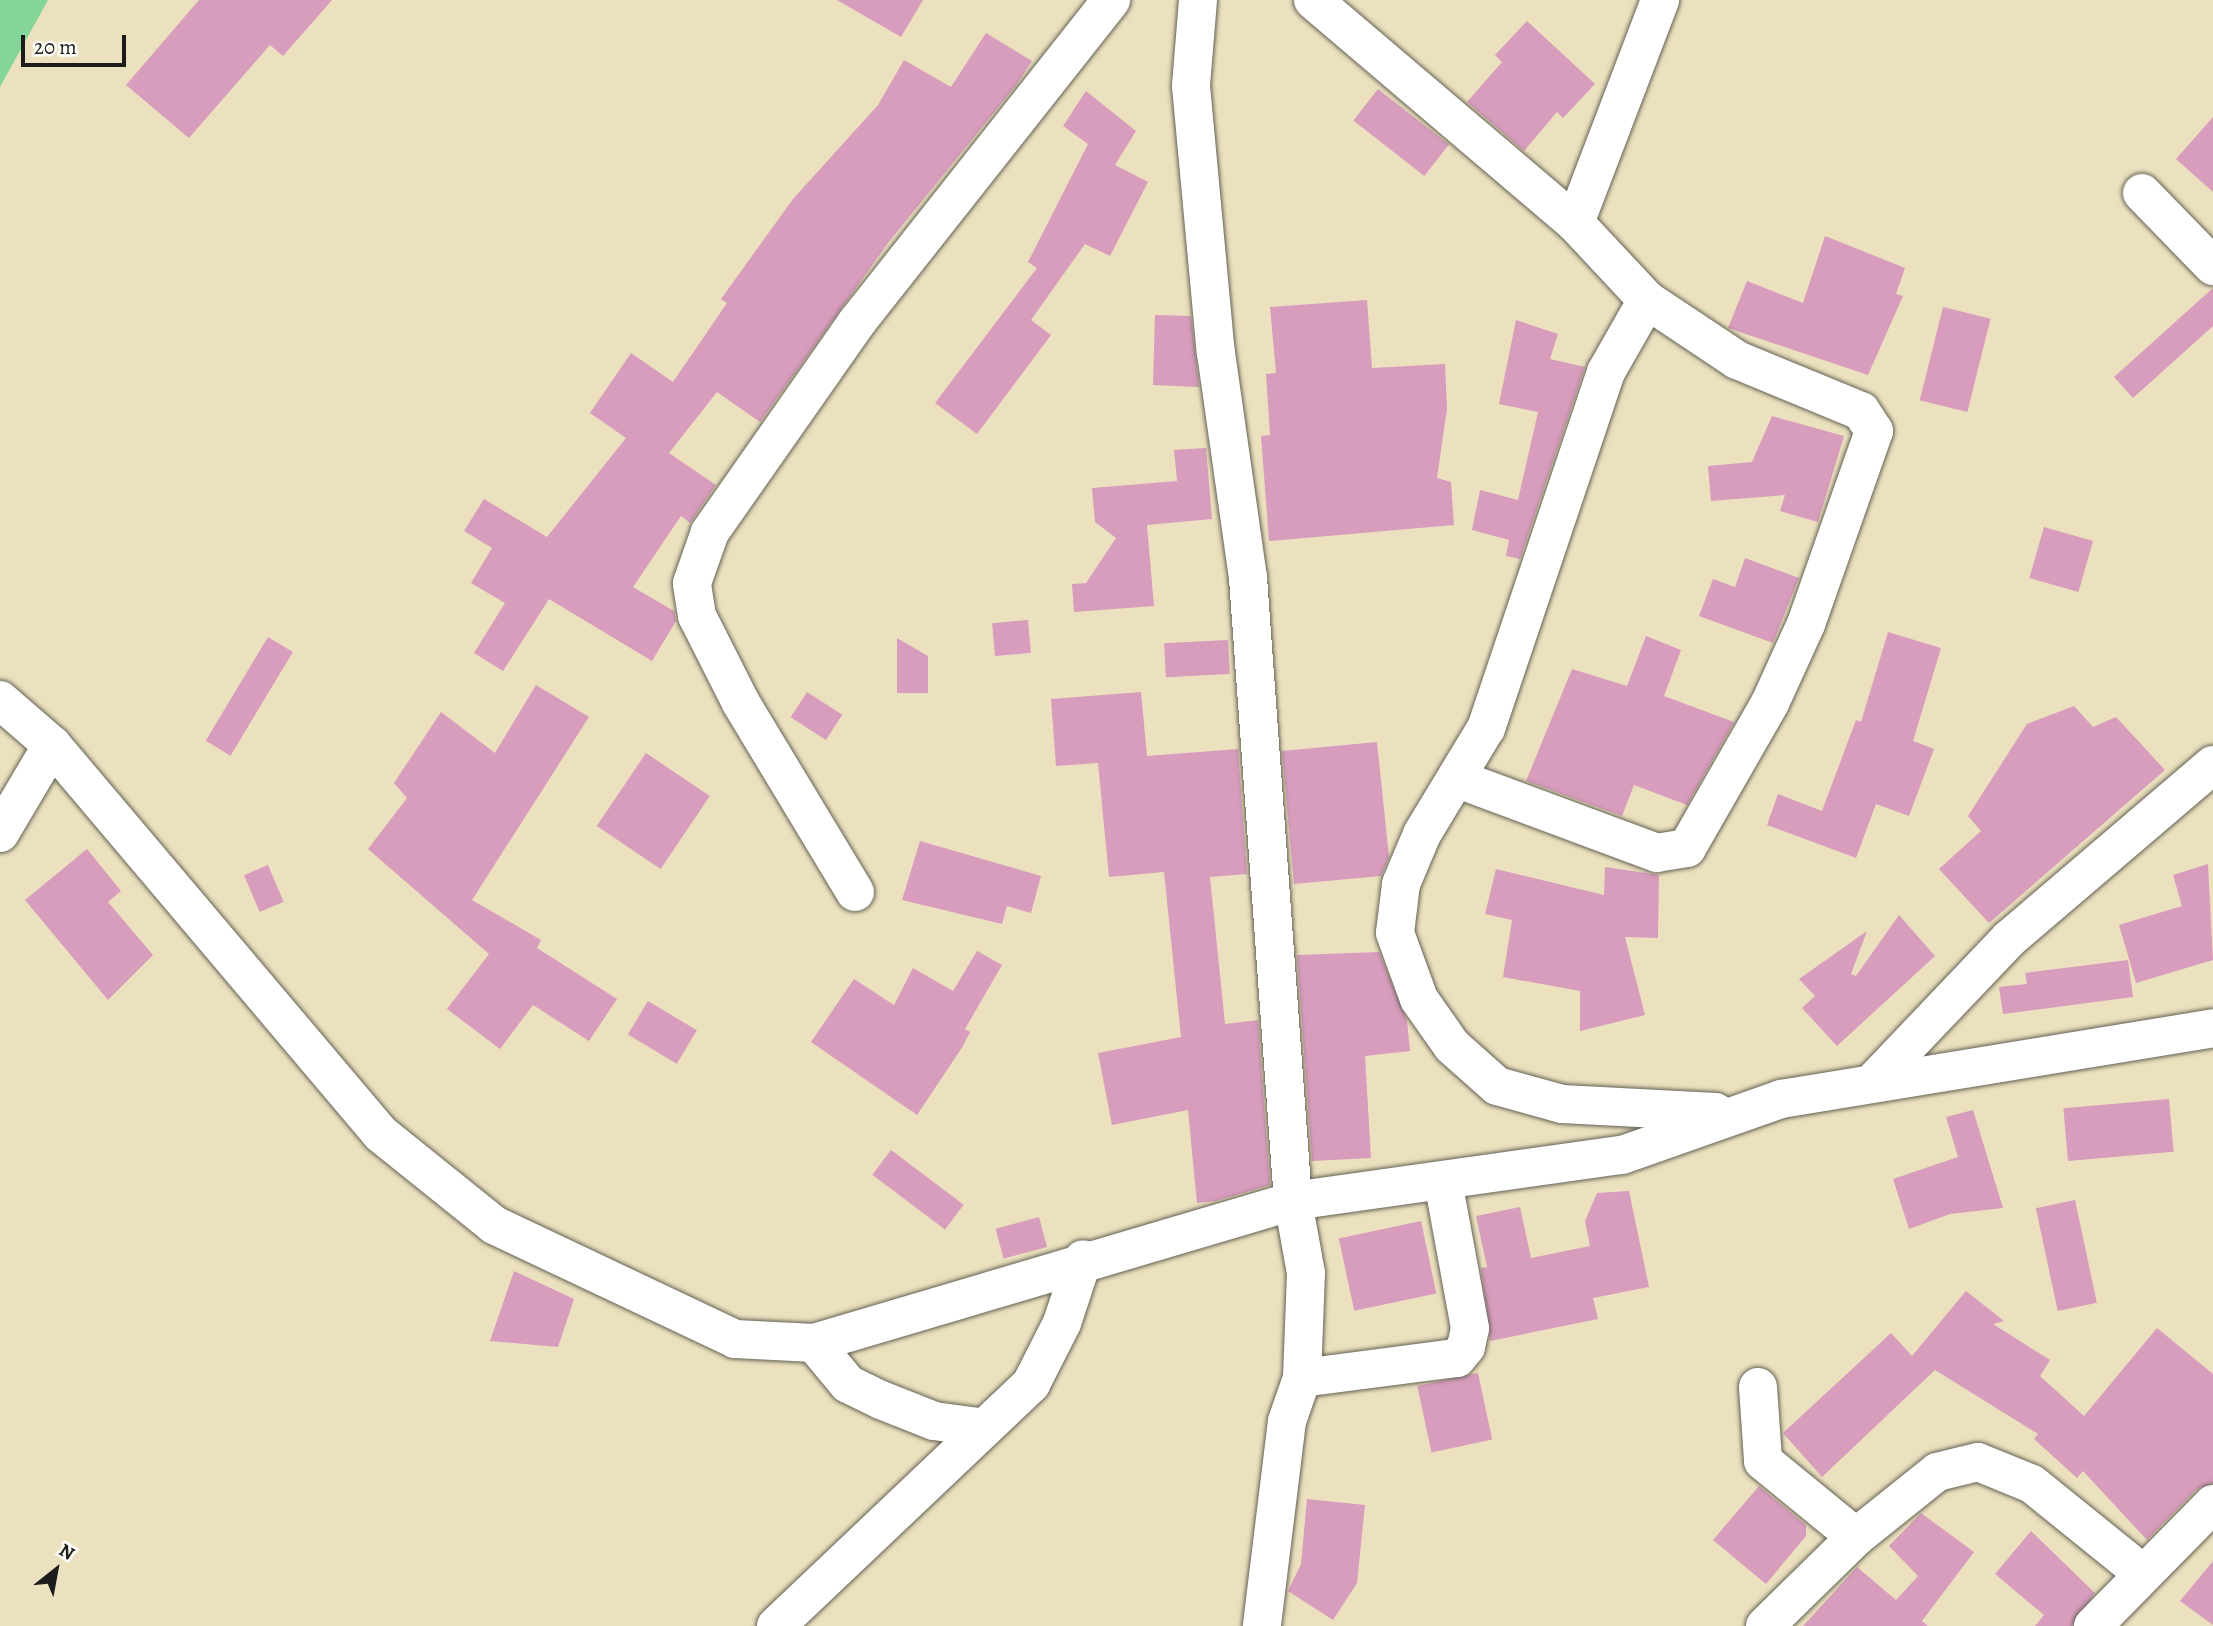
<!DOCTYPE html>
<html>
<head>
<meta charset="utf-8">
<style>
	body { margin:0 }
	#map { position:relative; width:2213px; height:1626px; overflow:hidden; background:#ebe1be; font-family:Alegreya,serif }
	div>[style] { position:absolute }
	.green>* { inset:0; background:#83d698 }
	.building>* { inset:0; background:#d89cbd; transform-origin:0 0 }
	.roads { filter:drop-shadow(0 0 2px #646155) drop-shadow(0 0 2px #646155) }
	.minor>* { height:38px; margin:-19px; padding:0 19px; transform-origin:19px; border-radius:19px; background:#fff }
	span { translate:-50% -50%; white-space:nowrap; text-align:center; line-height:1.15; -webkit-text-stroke:7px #fdfcf7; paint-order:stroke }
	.north { position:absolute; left:21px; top:1535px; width:70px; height:70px; -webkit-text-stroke:5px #fdfcf7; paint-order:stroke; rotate:31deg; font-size:19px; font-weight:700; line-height:28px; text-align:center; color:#1c1c1c }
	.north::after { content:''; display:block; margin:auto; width:24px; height:32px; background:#1c1c1c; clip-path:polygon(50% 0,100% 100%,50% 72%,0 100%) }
	.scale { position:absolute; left:21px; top:35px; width:105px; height:32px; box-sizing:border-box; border:4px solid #1c1c1c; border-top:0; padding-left:9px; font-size:21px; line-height:24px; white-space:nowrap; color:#1c1c1c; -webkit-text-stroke:5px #fdfcf7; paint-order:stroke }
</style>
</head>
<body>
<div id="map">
	<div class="green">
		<div style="clip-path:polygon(0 0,48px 0,0 87px)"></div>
	</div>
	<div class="building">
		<div style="clip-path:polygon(199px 0,332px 0,283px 56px,270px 45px,189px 138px,126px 85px)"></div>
		<div style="clip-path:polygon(837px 0,923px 0,901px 37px)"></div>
		<div style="clip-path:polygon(1527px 21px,1595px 84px,1563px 118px,1557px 112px,1524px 151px,1467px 102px,1502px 62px,1495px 55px)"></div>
		<div style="clip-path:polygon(986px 33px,1032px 61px,1017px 84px,888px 243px,760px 422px,717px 392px,669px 453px,716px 485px,690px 523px,681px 516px,633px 587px,674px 611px,676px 621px,652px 661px,549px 599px,503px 671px,474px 653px,505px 603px,471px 583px,492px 548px,464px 531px,484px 499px,547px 537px,626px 438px,590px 413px,631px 353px,673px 382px,727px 303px,721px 299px,793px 199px,878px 105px,904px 60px,951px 87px)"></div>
		<div style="left:1378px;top:89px;width:90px;height:40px;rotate:38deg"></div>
		<div style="clip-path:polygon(1086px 91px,1136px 131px,1115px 165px,1148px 182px,1110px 256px,1085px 244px,1031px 320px,1051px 335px,977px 434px,935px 403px,1037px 268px,1028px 262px,1088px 144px,1063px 126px)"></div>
		<div style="clip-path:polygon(2213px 117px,2213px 192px,2176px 159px)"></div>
		<div style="clip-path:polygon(1825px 236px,1905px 268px,1896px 294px,1903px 296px,1868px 375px,1728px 328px,1747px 281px,1803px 303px)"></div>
		<div style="clip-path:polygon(2213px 288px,2213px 326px,2133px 398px,2114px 377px)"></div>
		<div style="clip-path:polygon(1367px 300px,1372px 368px,1445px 364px,1447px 409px,1437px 478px,1451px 482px,1454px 525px,1269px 541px,1261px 436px,1270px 435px,1266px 374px,1276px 373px,1270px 307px)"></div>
		<div style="left:1943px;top:307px;width:49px;height:96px;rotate:14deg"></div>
		<div style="clip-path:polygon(1155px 315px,1191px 316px,1199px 387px,1153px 385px)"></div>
		<div style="clip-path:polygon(1516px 320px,1558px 334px,1550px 359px,1585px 367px,1520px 559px,1506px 556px,1509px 540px,1472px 530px,1480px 490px,1518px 500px,1538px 412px,1499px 404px)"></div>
		<div style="clip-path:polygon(1772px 416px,1844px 436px,1818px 522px,1780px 511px,1785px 495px,1711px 501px,1708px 466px,1752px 462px)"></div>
		<div style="clip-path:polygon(1206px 448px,1212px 519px,1147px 525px,1154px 606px,1074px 612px,1072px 584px,1086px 583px,1116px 538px,1095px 522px,1092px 488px,1177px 481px,1174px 450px)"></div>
		<div style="left:2044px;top:527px;width:51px;height:53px;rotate:16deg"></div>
		<div style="clip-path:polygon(1745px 558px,1799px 578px,1773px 643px,1699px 616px,1713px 579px,1735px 587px)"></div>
		<div style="left:1028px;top:620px;width:33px;height:36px;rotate:85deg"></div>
		<div style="clip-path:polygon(1888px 632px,1941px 648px,1913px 741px,1934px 749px,1909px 816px,1876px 804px,1856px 858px,1767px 825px,1778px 794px,1822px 811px,1856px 720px,1861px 722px)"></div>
		<div style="clip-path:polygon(1646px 636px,1681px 650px,1664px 696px,1734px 722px,1687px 805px,1634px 785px,1622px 816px,1526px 781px,1572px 669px,1627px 686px)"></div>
		<div style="left:268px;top:637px;width:29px;height:121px;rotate:31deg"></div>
		<div style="clip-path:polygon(897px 638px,928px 656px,928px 693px,897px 693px)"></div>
		<div style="left:1228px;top:640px;width:34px;height:64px;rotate:87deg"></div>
		<div style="clip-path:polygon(536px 685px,589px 717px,472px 900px,541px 940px,537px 948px,617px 999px,589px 1041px,533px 1005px,500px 1049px,447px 1009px,489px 954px,368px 849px,407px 798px,394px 783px,441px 712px,495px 753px)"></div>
		<div style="left:807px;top:692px;width:42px;height:30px;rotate:33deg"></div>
		<div style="clip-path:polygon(1141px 692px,1147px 756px,1238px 749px,1247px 874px,1210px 877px,1225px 1024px,1258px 1020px,1270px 1185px,1216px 1201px,1197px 1203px,1188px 1110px,1112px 1125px,1098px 1053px,1181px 1037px,1164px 872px,1109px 877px,1098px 763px,1056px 766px,1051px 699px)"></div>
		<div style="clip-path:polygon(2074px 706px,2093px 727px,2116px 717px,2165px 770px,1989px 923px,1939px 869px,1981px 831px,1968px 816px,2027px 724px)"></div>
		<div style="clip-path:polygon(1377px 742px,1389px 857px,1381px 876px,1294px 884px,1282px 751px)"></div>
		<div style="left:646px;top:753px;width:77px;height:88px;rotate:34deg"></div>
		<div style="clip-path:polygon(920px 841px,1041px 876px,1031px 913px,1007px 906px,1002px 924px,902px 900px)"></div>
		<div style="clip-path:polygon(87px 849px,121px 891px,108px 902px,153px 955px,108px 1000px,25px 900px)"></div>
		<div style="clip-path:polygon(2208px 864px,2213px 960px,2136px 983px,2119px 925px,2182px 906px,2173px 875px)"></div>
		<div style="left:268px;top:865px;width:40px;height:26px;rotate:67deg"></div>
		<div style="clip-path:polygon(1605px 867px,1659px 875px,1658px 938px,1625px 937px,1645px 1015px,1580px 1031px,1580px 991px,1503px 977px,1512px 920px,1485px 914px,1496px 869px,1604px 895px)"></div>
		<div style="clip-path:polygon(1899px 915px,1935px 956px,1837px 1046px,1802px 1008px,1815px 996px,1799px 979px,1867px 931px,1851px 974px,1856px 976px)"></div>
		<div style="clip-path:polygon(977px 951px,1002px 965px,965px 1029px,970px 1032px,963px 1046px,917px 1115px,811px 1042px,854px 979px,894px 1005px,913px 968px,953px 991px)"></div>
		<div style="clip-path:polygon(1379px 952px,1407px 1020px,1410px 1051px,1365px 1056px,1371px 1158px,1312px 1161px,1297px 955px)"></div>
		<div style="clip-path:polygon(2128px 960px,2133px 997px,2003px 1014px,1999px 987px,2027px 984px,2025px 973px)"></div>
		<div style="left:648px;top:1001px;width:57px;height:39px;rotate:31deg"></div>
		<div style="left:2169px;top:1099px;width:53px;height:106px;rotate:85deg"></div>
		<div style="clip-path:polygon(1973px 1110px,2003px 1208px,1950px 1214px,1909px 1229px,1893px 1179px,1958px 1157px,1946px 1117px)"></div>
		<div style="left:891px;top:1150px;width:91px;height:31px;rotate:37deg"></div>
		<div style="clip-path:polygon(1629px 1191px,1649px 1287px,1593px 1298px,1598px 1319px,1490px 1341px,1481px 1268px,1487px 1267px,1476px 1216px,1520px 1207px,1531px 1258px,1590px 1246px,1585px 1221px,1597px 1193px)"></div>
		<div style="left:2075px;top:1200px;width:105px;height:40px;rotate:78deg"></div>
		<div style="left:1039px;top:1217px;width:31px;height:45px;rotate:75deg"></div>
		<div style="left:1421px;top:1221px;width:74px;height:84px;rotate:78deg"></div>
		<div style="clip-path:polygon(514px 1271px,574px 1299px,558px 1347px,490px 1341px)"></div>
		<div style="clip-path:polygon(1966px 1291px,2004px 1321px,1993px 1324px,2050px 1360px,2040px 1376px,2084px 1416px,2157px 1328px,2213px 1374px,2213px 1483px,2197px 1489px,2147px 1540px,2083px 1471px,2077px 1478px,2034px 1439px,2038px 1434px,1935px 1370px,1822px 1477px,1783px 1433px,1891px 1333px,1912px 1356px)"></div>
		<div style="left:1478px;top:1373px;width:68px;height:62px;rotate:78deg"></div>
		<div style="clip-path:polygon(1759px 1486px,1806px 1525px,1806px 1536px,1766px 1584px,1713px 1540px)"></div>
		<div style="clip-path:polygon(1307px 1499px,1365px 1505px,1357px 1583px,1333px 1620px,1288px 1591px,1301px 1564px)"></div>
		<div style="clip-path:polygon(1921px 1513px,1974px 1552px,1922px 1621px,1928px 1626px,1803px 1626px,1857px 1567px,1896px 1600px,1918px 1576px,1889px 1546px)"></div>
		<div style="clip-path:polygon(2031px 1531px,2095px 1593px,2072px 1626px,2035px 1626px,2044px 1615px,1995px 1574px)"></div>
		<div style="clip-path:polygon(2213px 1561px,2213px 1625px,2180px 1601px)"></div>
	</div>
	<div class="roads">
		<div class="minor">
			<div style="left:1198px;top:0;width:86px;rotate:94.7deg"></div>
			<div style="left:1191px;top:86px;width:268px;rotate:84.7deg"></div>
			<div style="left:1216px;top:353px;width:227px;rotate:81.9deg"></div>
			<div style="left:1248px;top:578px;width:625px;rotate:85.87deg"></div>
			<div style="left:1293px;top:1201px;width:73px;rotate:79.8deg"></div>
			<div style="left:1306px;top:1273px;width:105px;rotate:92.2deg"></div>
			<div style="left:1302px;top:1378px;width:46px;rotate:109.2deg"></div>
			<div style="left:1287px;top:1421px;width:207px;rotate:97deg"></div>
			<div style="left:1313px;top:0;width:344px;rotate:40.4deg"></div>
			<div style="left:1575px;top:223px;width:105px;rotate:46.9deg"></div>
			<div style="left:1647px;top:300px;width:108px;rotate:33.7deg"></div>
			<div style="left:1737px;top:360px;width:134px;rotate:22.4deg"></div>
			<div style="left:1861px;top:411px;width:24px;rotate:57deg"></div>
			<div style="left:1874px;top:431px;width:205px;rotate:109.4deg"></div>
			<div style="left:1806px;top:624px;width:87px;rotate:114.5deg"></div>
			<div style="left:1770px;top:703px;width:167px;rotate:119.8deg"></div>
			<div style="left:1687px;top:848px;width:30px;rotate:171deg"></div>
			<div style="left:1657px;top:853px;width:212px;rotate:-159.6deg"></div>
			<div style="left:2142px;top:193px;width:102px;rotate:45.8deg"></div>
			<div style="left:1575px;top:223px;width:239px;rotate:-69.1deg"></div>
			<div style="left:1647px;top:300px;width:83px;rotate:119.7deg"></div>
			<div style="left:1606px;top:372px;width:376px;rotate:108.6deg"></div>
			<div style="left:1486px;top:728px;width:124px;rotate:121.1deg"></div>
			<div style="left:1422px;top:834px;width:54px;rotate:112.8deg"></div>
			<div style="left:1401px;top:884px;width:49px;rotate:97deg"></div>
			<div style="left:1395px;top:933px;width:70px;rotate:70deg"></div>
			<div style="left:1419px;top:999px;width:57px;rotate:54.9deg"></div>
			<div style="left:1452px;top:1046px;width:60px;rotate:41.6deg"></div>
			<div style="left:1497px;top:1086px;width:67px;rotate:15.5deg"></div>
			<div style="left:1562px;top:1104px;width:154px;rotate:3deg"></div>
			<div style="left:0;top:700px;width:69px;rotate:40.9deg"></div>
			<div style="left:52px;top:745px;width:509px;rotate:49.78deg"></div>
			<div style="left:381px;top:1134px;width:145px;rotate:38.8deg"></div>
			<div style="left:494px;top:1225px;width:267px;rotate:25.3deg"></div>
			<div style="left:735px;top:1339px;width:79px;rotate:2.9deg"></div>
			<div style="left:814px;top:1343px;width:500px;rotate:-16.5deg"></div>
			<div style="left:1293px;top:1201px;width:332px;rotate:-8deg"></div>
			<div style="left:1622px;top:1155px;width:169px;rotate:-19.4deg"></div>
			<div style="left:1781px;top:1099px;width:438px;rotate:-9.3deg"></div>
			<div style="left:0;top:833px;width:102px;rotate:-59.4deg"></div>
			<div style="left:855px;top:892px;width:221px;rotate:-121.1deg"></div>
			<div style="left:741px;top:703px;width:97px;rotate:-116.8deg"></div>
			<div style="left:697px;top:616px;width:33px;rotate:-99deg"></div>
			<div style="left:692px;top:583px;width:54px;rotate:-70.6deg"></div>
			<div style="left:710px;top:532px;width:256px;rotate:-55deg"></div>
			<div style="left:857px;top:322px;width:410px;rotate:-51.7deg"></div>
			<div style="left:1872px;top:1083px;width:199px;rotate:-46.4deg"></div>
			<div style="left:2009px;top:939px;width:268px;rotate:-40.5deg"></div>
			<div style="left:814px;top:1343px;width:53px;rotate:50.3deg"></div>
			<div style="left:848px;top:1384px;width:37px;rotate:26deg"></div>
			<div style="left:881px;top:1400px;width:57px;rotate:21.6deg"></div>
			<div style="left:934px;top:1421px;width:51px;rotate:7.8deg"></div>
			<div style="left:1302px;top:1378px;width:156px;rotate:-7.4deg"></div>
			<div style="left:1457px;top:1358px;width:14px;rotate:-51deg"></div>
			<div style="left:1466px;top:1347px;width:19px;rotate:-78deg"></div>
			<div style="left:1470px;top:1328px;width:149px;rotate:-100.4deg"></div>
			<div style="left:1758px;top:1387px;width:74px;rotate:86.1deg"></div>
			<div style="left:1763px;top:1461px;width:120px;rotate:39.3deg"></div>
			<div style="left:776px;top:1626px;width:352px;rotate:-43.5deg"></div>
			<div style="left:1031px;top:1384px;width:68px;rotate:-63.1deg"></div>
			<div style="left:1062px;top:1323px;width:67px;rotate:-71.8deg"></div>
			<div style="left:1765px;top:1626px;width:127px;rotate:-44.4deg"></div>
			<div style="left:1856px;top:1537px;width:104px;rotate:-38.7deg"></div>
			<div style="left:1937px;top:1472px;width:42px;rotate:-13.7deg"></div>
			<div style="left:1978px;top:1462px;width:58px;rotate:22.2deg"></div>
			<div style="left:2032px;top:1484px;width:140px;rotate:38.9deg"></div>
			<div style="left:2093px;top:1626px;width:171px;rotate:-45.5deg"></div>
		</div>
	</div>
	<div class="north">N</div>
	<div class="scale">20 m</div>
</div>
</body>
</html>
